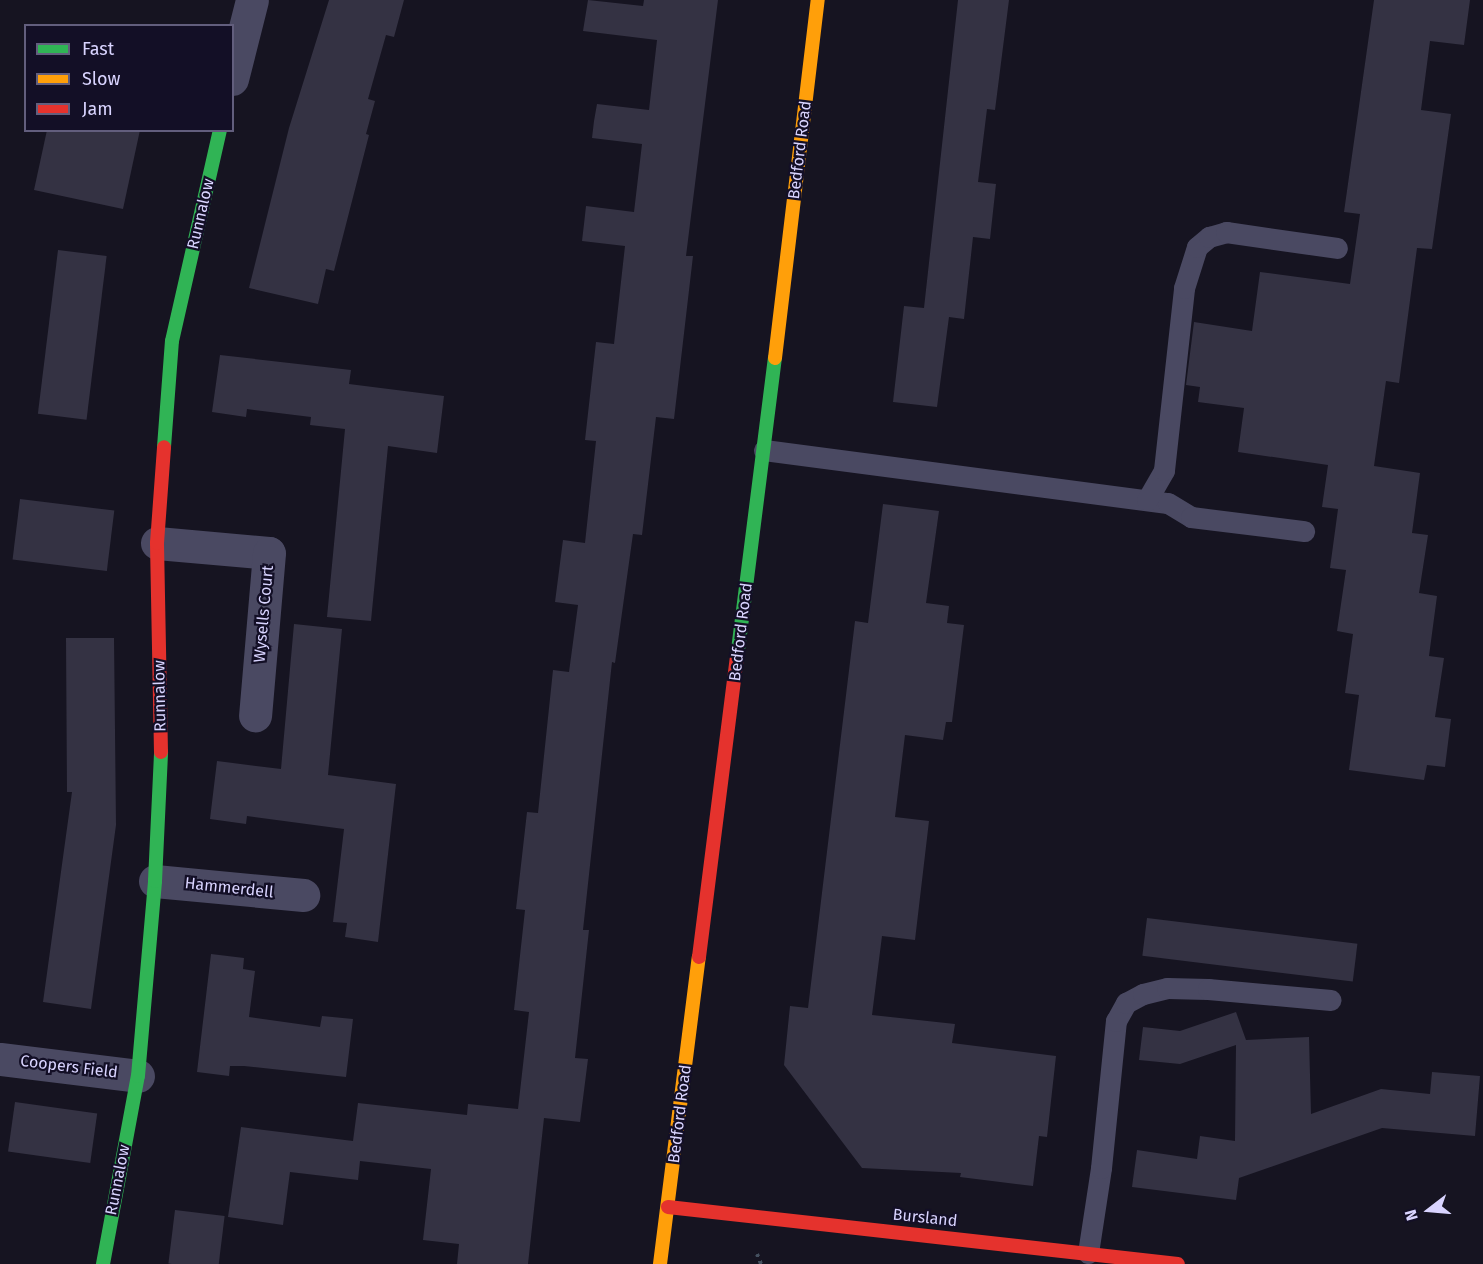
<!DOCTYPE html>
<html>
<head>
<meta charset="utf-8">
<style>
	body { margin:0 }
	#map { position:relative; width:1483px; height:1264px; overflow:hidden; background:#161421; font-family:"Fira Sans",sans-serif }
	div>[style] { position:absolute }
	.building>* { inset:0; background:#343243; transform-origin:0 0 }
	.path>* { height:4px; margin-top:-2px; transform-origin:0; background:repeating-linear-gradient(90deg,#44505f 0 3px,transparent 0 7.5px) }
	.lane>* { height:21px; margin:-10.5px; padding:0 10.5px; transform-origin:10.5px; border-radius:10.5px; background:#4a4962 }
	.street>* { height:33px; margin:-16.5px; padding:0 16.5px; transform-origin:16.5px; border-radius:16.5px; background:#4a4962 }
	.fast>* { height:14px; margin:-7px; padding:0 7px; transform-origin:7px; border-radius:7px; background:#30b455 }
	.slow>* { height:14px; margin:-7px; padding:0 7px; transform-origin:7px; border-radius:7px; background:#ff9f0a }
	.jam>* { height:14px; margin:-7px; padding:0 7px; transform-origin:7px; border-radius:7px; background:#e5322d }
	span { translate:-50% -50%; white-space:nowrap; text-align:center; line-height:1.15; -webkit-text-stroke:4.5px #130f26; paint-order:stroke }
	.street-label { font-size:16px; color:#d9d4ff }
	.legend { position:absolute; left:24px; top:24px; width:210px; height:108px; box-sizing:border-box; background:#130f26; border:2px solid #625e7d; margin:0; padding:8px 10px; list-style:none; font-size:18px; color:#d9d4ff }
	.legend li { display:flex; align-items:center; gap:12px; height:30px }
	.legend b { width:30px; border:2px solid #625e7d }
	.north { position:absolute; left:1399px; top:1180px; width:60px; height:60px; -webkit-text-stroke:4px #130f26; paint-order:stroke; rotate:254deg; font-size:16px; font-weight:700; line-height:24px; text-align:center; color:#d9d4ff }
	.north::after { content:''; display:block; margin:auto; width:21px; height:27px; background:#d9d4ff; clip-path:polygon(50% 0,100% 100%,50% 72%,0 100%) }
</style>
</head>
<body>
<div id="map">
	<div class="building">
		<div style="clip-path:polygon(329px 0,404px 0,394px 37px,386px 35px,368px 99px,375px 101px,366px 134px,369px 135px,334px 271px,326px 269px,318px 304px,249px 288px,289px 128px)"></div>
		<div style="clip-path:polygon(588px 0,643px 6px,644px 0,718px 0,686px 256px,693px 256px,674px 419px,656px 417px,642px 535px,633px 534px,615px 663px,612px 662px,583px 930px,589px 930px,575px 1058px,588px 1059px,580px 1122px,544px 1118px,528px 1264px,457px 1264px,459px 1244px,423px 1240px,431px 1169px,360px 1161px,358px 1180px,290px 1172px,283px 1225px,228px 1217px,241px 1127px,353px 1141px,358px 1103px,467px 1115px,468px 1104px,518px 1109px,529px 1012px,514px 1010px,525px 910px,516px 909px,527px 812px,538px 813px,553px 670px,569px 672px,578px 605px,555px 602px,563px 540px,585px 543px,596px 441px,585px 440px,596px 342px,614px 344px,625px 246px,582px 241px,584px 224px,586px 206px,634px 212px,642px 144px,592px 138px,594px 121px,597px 104px,649px 110px,657px 40px,583px 31px)"></div>
		<div style="clip-path:polygon(958px 0,1009px 0,995px 110px,987px 109px,978px 182px,996px 184px,990px 239px,973px 237px,964px 319px,949px 317px,937px 407px,893px 402px,904px 306px,924px 308px)"></div>
		<div style="clip-path:polygon(1374px 0,1470px 0,1464px 45px,1430px 41px,1421px 110px,1451px 114px,1432px 249px,1417px 248px,1399px 383px,1386px 381px,1374px 466px,1420px 473px,1412px 533px,1428px 535px,1419px 593px,1437px 596px,1429px 656px,1444px 658px,1435px 717px,1451px 719px,1445px 767px,1427px 765px,1424px 780px,1349px 770px,1359px 695px,1345px 693px,1353px 634px,1337px 631px,1346px 570px,1330px 568px,1338px 509px,1322px 507px,1328px 465px,1238px 452px,1244px 408px,1198px 402px,1200px 387px,1186px 385px,1194px 322px,1252px 331px,1260px 272px,1350px 284px,1360px 214px,1344px 212px)"></div>
		<div style="clip-path:polygon(47px 130px,140px 130px,123px 209px,34px 190px)"></div>
		<div style="left:58px;top:250px;width:49px;height:165px;rotate:7deg"></div>
		<div style="clip-path:polygon(220px 355px,351px 370px,349px 384px,444px 396px,437px 453px,388px 446px,371px 621px,327px 617px,345px 429px,310px 425px,311px 417px,247px 409px,246px 417px,212px 412px)"></div>
		<div style="left:20px;top:499px;width:95px;height:61px;rotate:7deg"></div>
		<div style="clip-path:polygon(883px 504px,939px 511px,926px 603px,949px 606px,947px 623px,964px 625px,952px 722px,946px 722px,943px 740px,905px 735px,895px 817px,929px 821px,915px 940px,882px 936px,872px 1015px,955px 1024px,952px 1043px,1056px 1056px,1047px 1137px,1039px 1136px,1033px 1186px,960px 1177px,961px 1173px,862px 1168px,784px 1065px,790px 1006px,808px 1008px,855px 621px,868px 623px)"></div>
		<div style="clip-path:polygon(294px 624px,342px 629px,328px 775px,396px 784px,378px 942px,345px 937px,347px 923px,333px 922px,344px 829px,247px 816px,246px 824px,210px 819px,217px 761px,281px 769px)"></div>
		<div style="clip-path:polygon(66px 638px,114px 638px,116px 825px,91px 1009px,43px 1002px,72px 792px,67px 792px)"></div>
		<div style="left:1147px;top:918px;width:212px;height:38px;rotate:7deg"></div>
		<div style="clip-path:polygon(211px 954px,244px 958px,243px 969px,255px 971px,249px 1017px,320px 1027px,322px 1016px,353px 1019px,346px 1077px,244px 1066px,230px 1066px,229px 1076px,197px 1072px)"></div>
		<div style="clip-path:polygon(1236px 1012px,1246px 1040px,1309px 1037px,1311px 1114px,1381px 1089px,1430px 1094px,1432px 1072px,1480px 1076px,1475px 1136px,1382px 1128px,1239px 1178px,1236px 1200px,1132px 1187px,1137px 1150px,1197px 1159px,1200px 1136px,1235px 1141px,1236px 1045px,1180px 1064px,1139px 1060px,1143px 1027px,1180px 1031px)"></div>
		<div style="left:15px;top:1102px;width:83px;height:50px;rotate:8deg"></div>
		<div style="left:175px;top:1210px;width:50px;height:54px;rotate:7deg"></div>
	</div>
	<div class="path">
		<div style="left:757px;top:1254px;width:11px;rotate:68deg"></div>
	</div>
	<div class="lane">
		<div style="left:764px;top:450px;width:407px;rotate:7.5deg"></div>
		<div style="left:1168px;top:503px;width:27px;rotate:31deg"></div>
		<div style="left:1191px;top:517px;width:114px;rotate:7.1deg"></div>
		<div style="left:1147px;top:500px;width:34px;rotate:-60deg"></div>
		<div style="left:1164px;top:470px;width:183px;rotate:-83.7deg"></div>
		<div style="left:1184px;top:288px;width:43px;rotate:-72.4deg"></div>
		<div style="left:1197px;top:247px;width:16px;rotate:-40deg"></div>
		<div style="left:1209px;top:237px;width:18px;rotate:-16deg"></div>
		<div style="left:1226px;top:232px;width:112px;rotate:8.2deg"></div>
		<div style="left:1088px;top:1253px;width:86px;rotate:-81.3deg"></div>
		<div style="left:1101px;top:1168px;width:148px;rotate:-84.2deg"></div>
		<div style="left:1116px;top:1021px;width:21px;rotate:-61deg"></div>
		<div style="left:1126px;top:1003px;width:19px;rotate:-28deg"></div>
		<div style="left:1143px;top:994px;width:25px;rotate:-14deg"></div>
		<div style="left:1167px;top:988px;width:41px;rotate:1.4deg"></div>
		<div style="left:1208px;top:989px;width:123px;rotate:5.1deg"></div>
	</div>
	<div class="street">
		<div style="left:232px;top:79px;width:81px;rotate:-75.8deg"></div>
		<div style="left:157px;top:543px;width:112px;rotate:5.1deg"></div>
		<div style="left:269px;top:553px;width:163px;rotate:94.9deg"></div>
		<div style="left:155px;top:881px;width:149px;rotate:5.4deg"></div>
		<div style="left:0;top:1059px;width:139px;rotate:7deg"></div>
	</div>
	<div class="fast">
		<div style="left:164px;top:447px;width:106px;rotate:-85.7deg"></div>
		<div style="left:172px;top:341px;width:216px;rotate:-77.2deg"></div>
		<div style="left:737px;top:658px;width:302px;rotate:-82.8deg"></div>
		<div style="left:103px;top:1264px;width:191px;rotate:-79.5deg"></div>
		<div style="left:138px;top:1076px;width:196px;rotate:-85deg"></div>
		<div style="left:155px;top:881px;width:129px;rotate:-87.3deg"></div>
	</div>
	<div class="slow">
		<div style="left:775px;top:358px;width:361px;rotate:-83.2deg"></div>
		<div style="left:660px;top:1264px;width:309px;rotate:-82.8deg"></div>
	</div>
	<div class="jam">
		<div style="left:161px;top:752px;width:209px;rotate:-91.1deg"></div>
		<div style="left:157px;top:543px;width:96px;rotate:-85.8deg"></div>
		<div style="left:699px;top:957px;width:301px;rotate:-82.8deg"></div>
		<div style="left:668px;top:1207px;width:513px;rotate:6.38deg"></div>
	</div>
	<div class="street-label">
		<span style="left:800px;top:150px;rotate:-83deg">Bedford Road</span>
		<span style="left:201px;top:214px;rotate:-77deg">Runnalow</span>
		<span style="left:264px;top:614px;rotate:-85deg">Wysells Court</span>
		<span style="left:741px;top:632px;rotate:-83deg">Bedford Road</span>
		<span style="left:160px;top:696px;rotate:-91deg">Runnalow</span>
		<span style="left:229px;top:888px;rotate:6deg">Hammerdell</span>
		<span style="left:69px;top:1067px;rotate:7deg">Coopers Field</span>
		<span style="left:680px;top:1114px;rotate:-83deg">Bedford Road</span>
		<span style="left:118px;top:1180px;rotate:-79deg">Runnalow</span>
		<span style="left:925px;top:1218px;rotate:6deg">Bursland</span>
	</div>
	<ul class="legend">
	<li><b style="height:8px;background:#30b455"></b>Fast</li>
	<li><b style="height:8px;background:#ff9f0a"></b>Slow</li>
	<li><b style="height:8px;background:#e5322d"></b>Jam</li>
	</ul>
	<div class="north">N</div>
</div>
</body>
</html>
